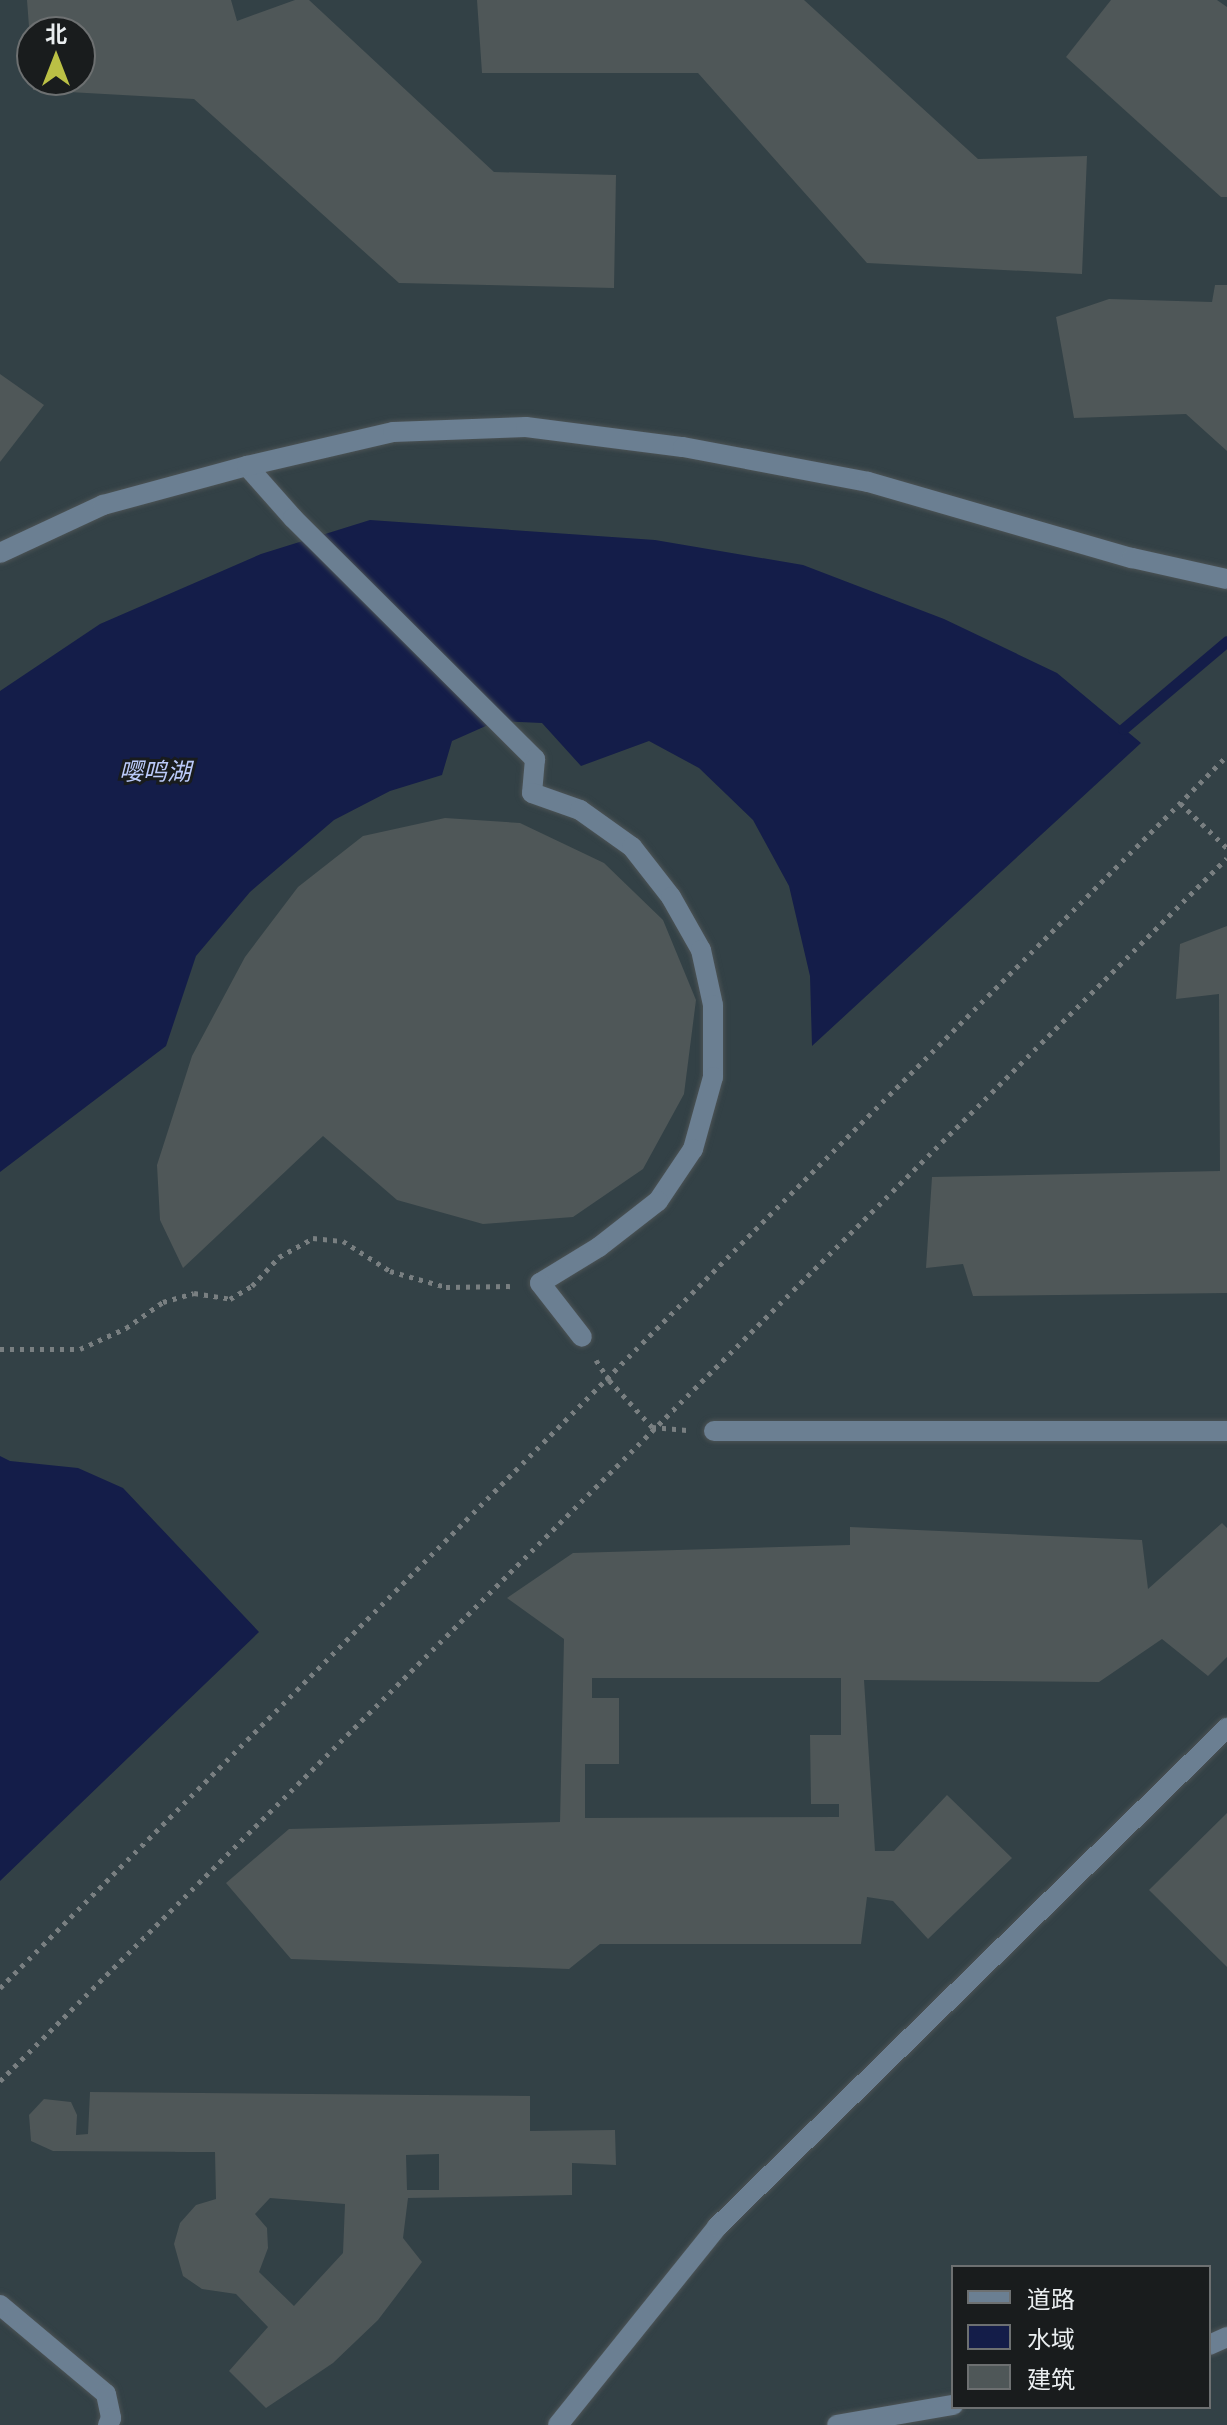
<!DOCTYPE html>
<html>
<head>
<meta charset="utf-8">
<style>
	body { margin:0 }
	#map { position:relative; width:1227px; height:2425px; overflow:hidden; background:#2e3538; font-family:"Asap Condensed","Noto Sans SC",sans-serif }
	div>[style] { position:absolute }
	.built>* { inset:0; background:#334146 }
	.water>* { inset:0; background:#141d49 }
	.stream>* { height:11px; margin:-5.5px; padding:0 5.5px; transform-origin:5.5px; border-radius:5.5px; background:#141d49 }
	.building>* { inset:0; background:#4f5758 }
	.path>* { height:5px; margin-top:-2.5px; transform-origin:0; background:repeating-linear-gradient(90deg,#797f81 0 4px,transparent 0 10px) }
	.roads { filter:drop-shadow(0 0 2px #4c5355) drop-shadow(0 0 2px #4c5355) }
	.minor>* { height:20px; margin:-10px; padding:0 10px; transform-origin:10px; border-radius:10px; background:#6b7f92 }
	span { translate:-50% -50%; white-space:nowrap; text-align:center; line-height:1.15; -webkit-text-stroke:6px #191c1d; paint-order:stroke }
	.water-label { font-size:24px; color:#bbcaf9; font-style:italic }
	.legend { position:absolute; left:951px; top:2265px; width:260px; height:144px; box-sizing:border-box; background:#191c1d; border:2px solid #6d7071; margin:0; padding:10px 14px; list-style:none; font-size:24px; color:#eaeef0 }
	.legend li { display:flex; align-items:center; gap:16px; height:40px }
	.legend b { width:40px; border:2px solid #6d7071 }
	.north { position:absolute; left:16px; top:16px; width:80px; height:80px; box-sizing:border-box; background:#191c1d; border:2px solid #6d7071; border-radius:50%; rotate:0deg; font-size:22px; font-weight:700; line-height:32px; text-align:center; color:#eaeef0 }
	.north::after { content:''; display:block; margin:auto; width:28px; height:36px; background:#bbc045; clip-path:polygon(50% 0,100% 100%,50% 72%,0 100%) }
</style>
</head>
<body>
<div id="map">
	<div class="built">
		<div style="clip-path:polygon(evenodd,0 0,1227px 0,1227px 2425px,0 2425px,0 0,32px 32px,80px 32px,80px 80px,32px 80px,32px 32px,0 0,953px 2267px,1209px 2267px,1209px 2407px,953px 2407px,953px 2267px)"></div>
	</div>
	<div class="water">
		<div style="clip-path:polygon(370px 520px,655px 540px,803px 565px,944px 619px,1057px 673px,1141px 743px,812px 1046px,810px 976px,789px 886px,753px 820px,699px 768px,649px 741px,581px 766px,542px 723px,497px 721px,452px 741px,442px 775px,390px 791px,334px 820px,250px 892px,196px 956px,166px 1046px,0 1172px,0 691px,100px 624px,261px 554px)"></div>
		<div style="clip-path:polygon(0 1456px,10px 1461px,78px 1468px,123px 1488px,259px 1632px,0 1881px)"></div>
	</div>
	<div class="stream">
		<div style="left:1123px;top:729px;width:136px;rotate:-40.2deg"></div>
	</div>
	<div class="building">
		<div style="clip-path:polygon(27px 0,231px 0,237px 21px,295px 0,309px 0,494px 172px,616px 175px,614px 288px,399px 283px,194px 99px,33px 90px,33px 80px,80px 80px,80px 32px,32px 32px,30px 40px)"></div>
		<div style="clip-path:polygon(477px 0,804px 0,978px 159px,1087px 156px,1082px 274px,867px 263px,698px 73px,482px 73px)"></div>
		<div style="clip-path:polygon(1111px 0,1217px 0,1227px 7px,1227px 197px,1221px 197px,1066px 57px)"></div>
		<div style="clip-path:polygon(1215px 285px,1227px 285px,1227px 451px,1186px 414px,1074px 418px,1056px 317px,1109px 299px,1212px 302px)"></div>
		<div style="clip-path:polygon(0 374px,44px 405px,0 462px)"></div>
		<div style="clip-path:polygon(445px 818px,520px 823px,604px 863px,663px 920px,696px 1000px,684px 1094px,643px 1169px,573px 1217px,483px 1224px,397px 1200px,323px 1136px,183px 1268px,160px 1220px,157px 1165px,192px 1056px,245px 957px,298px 887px,363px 836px)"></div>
		<div style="clip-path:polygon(1227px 926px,1227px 1293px,973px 1296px,963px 1264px,926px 1268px,932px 1177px,1220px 1171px,1219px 994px,1176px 999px,1180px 944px)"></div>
		<div style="clip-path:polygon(evenodd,1222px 1523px,1227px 1528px,1227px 1657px,1208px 1676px,1162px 1639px,1099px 1682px,864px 1680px,875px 1851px,894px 1851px,947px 1795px,1012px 1858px,928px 1939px,893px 1901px,867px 1897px,861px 1944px,600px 1944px,569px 1969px,291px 1959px,226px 1883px,289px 1829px,560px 1822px,564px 1639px,507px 1598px,573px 1553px,850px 1545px,850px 1527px,1142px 1540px,1148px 1589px,1222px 1523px,592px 1678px,841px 1678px,841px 1735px,810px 1735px,811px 1804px,839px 1804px,839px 1817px,585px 1818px,585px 1764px,619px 1764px,619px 1698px,592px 1698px,592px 1678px)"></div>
		<div style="clip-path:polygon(1227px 1813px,1227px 1967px,1149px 1890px)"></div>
		<div style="clip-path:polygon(evenodd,90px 2092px,530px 2096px,530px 2131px,615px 2130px,616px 2165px,572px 2163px,572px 2195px,408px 2198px,403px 2238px,422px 2262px,378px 2320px,333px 2363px,266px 2408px,229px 2371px,268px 2327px,236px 2294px,202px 2289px,183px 2276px,174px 2244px,180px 2223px,196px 2205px,216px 2199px,215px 2152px,53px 2151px,31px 2141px,29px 2115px,44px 2099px,71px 2102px,77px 2115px,76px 2135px,88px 2134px,90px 2092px,439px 2154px,439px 2190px,407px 2190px,406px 2155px,439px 2154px,90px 2092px,270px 2198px,345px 2204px,343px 2253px,294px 2306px,259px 2272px,268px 2248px,267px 2228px,255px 2214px,270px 2198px)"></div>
	</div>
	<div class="path">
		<div style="left:1180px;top:803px;width:65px;rotate:43.8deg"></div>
		<div style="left:0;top:1349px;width:80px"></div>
		<div style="left:80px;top:1349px;width:51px;rotate:-24.5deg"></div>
		<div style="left:126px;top:1328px;width:45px;rotate:-35.1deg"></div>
		<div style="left:163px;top:1302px;width:32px;rotate:-16deg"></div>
		<div style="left:194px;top:1293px;width:36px;rotate:9deg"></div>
		<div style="left:230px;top:1299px;width:26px;rotate:-31deg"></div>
		<div style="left:252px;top:1286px;width:40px;rotate:-47deg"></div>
		<div style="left:279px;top:1257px;width:39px;rotate:-29deg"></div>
		<div style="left:313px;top:1238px;width:30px;rotate:6deg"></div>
		<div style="left:343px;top:1241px;width:56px;rotate:32.6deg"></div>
		<div style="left:390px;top:1271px;width:58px;rotate:15.9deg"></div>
		<div style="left:446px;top:1287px;width:69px;rotate:-0.8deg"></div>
		<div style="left:596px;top:1360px;width:24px;rotate:57deg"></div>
		<div style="left:609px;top:1380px;width:64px;rotate:47.5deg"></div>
		<div style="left:652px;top:1427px;width:38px;rotate:5deg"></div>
		<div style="left:0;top:1988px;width:1739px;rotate:-45.12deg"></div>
		<div style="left:0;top:2081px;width:1732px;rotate:-44.91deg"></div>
	</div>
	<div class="roads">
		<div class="minor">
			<div style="left:247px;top:466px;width:69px;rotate:48.5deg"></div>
			<div style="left:293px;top:518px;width:342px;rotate:44.9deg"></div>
			<div style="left:535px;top:759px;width:34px;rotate:95deg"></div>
			<div style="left:532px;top:793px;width:51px;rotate:19.5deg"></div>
			<div style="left:580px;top:810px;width:64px;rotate:35.4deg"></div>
			<div style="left:632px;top:847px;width:63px;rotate:52deg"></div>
			<div style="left:671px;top:897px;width:61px;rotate:60.5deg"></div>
			<div style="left:701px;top:950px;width:56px;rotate:77.7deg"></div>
			<div style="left:713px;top:1005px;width:72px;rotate:90deg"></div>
			<div style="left:713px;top:1077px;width:75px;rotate:105.5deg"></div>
			<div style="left:693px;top:1149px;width:63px;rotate:123.9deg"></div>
			<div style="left:658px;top:1201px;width:75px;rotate:142.1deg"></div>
			<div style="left:599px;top:1247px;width:69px;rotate:148.6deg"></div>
			<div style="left:540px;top:1283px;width:68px;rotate:52.1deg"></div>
			<div style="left:0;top:553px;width:114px;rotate:-25deg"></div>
			<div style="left:103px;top:505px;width:149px;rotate:-15.2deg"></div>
			<div style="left:247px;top:466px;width:150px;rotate:-13.1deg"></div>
			<div style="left:393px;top:432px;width:133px;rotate:-2.2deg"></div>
			<div style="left:526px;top:427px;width:158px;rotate:7.3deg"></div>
			<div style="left:683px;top:447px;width:188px;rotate:10.7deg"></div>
			<div style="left:868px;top:482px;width:275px;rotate:16.1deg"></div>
			<div style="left:1132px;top:558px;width:97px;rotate:12.5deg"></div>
			<div style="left:714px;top:1431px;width:513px"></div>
			<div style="left:0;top:2305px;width:138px;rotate:40deg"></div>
			<div style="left:106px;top:2394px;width:25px;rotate:78deg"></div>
			<div style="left:111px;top:2418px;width:8px;rotate:113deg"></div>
			<div style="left:1209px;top:2345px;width:20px;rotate:-24deg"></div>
			<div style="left:558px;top:2425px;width:254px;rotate:-51.2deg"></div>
			<div style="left:717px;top:2227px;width:714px;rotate:-44.38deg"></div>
			<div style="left:837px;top:2425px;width:118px;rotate:-9.8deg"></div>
		</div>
	</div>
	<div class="water-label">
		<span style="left:155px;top:772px">嘤鸣湖</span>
	</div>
	<ul class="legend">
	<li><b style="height:10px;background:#6b7f92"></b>道路</li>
	<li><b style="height:22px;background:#141d49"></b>水域</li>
	<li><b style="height:22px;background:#4f5758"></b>建筑</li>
	</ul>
	<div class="north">北</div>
</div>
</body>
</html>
